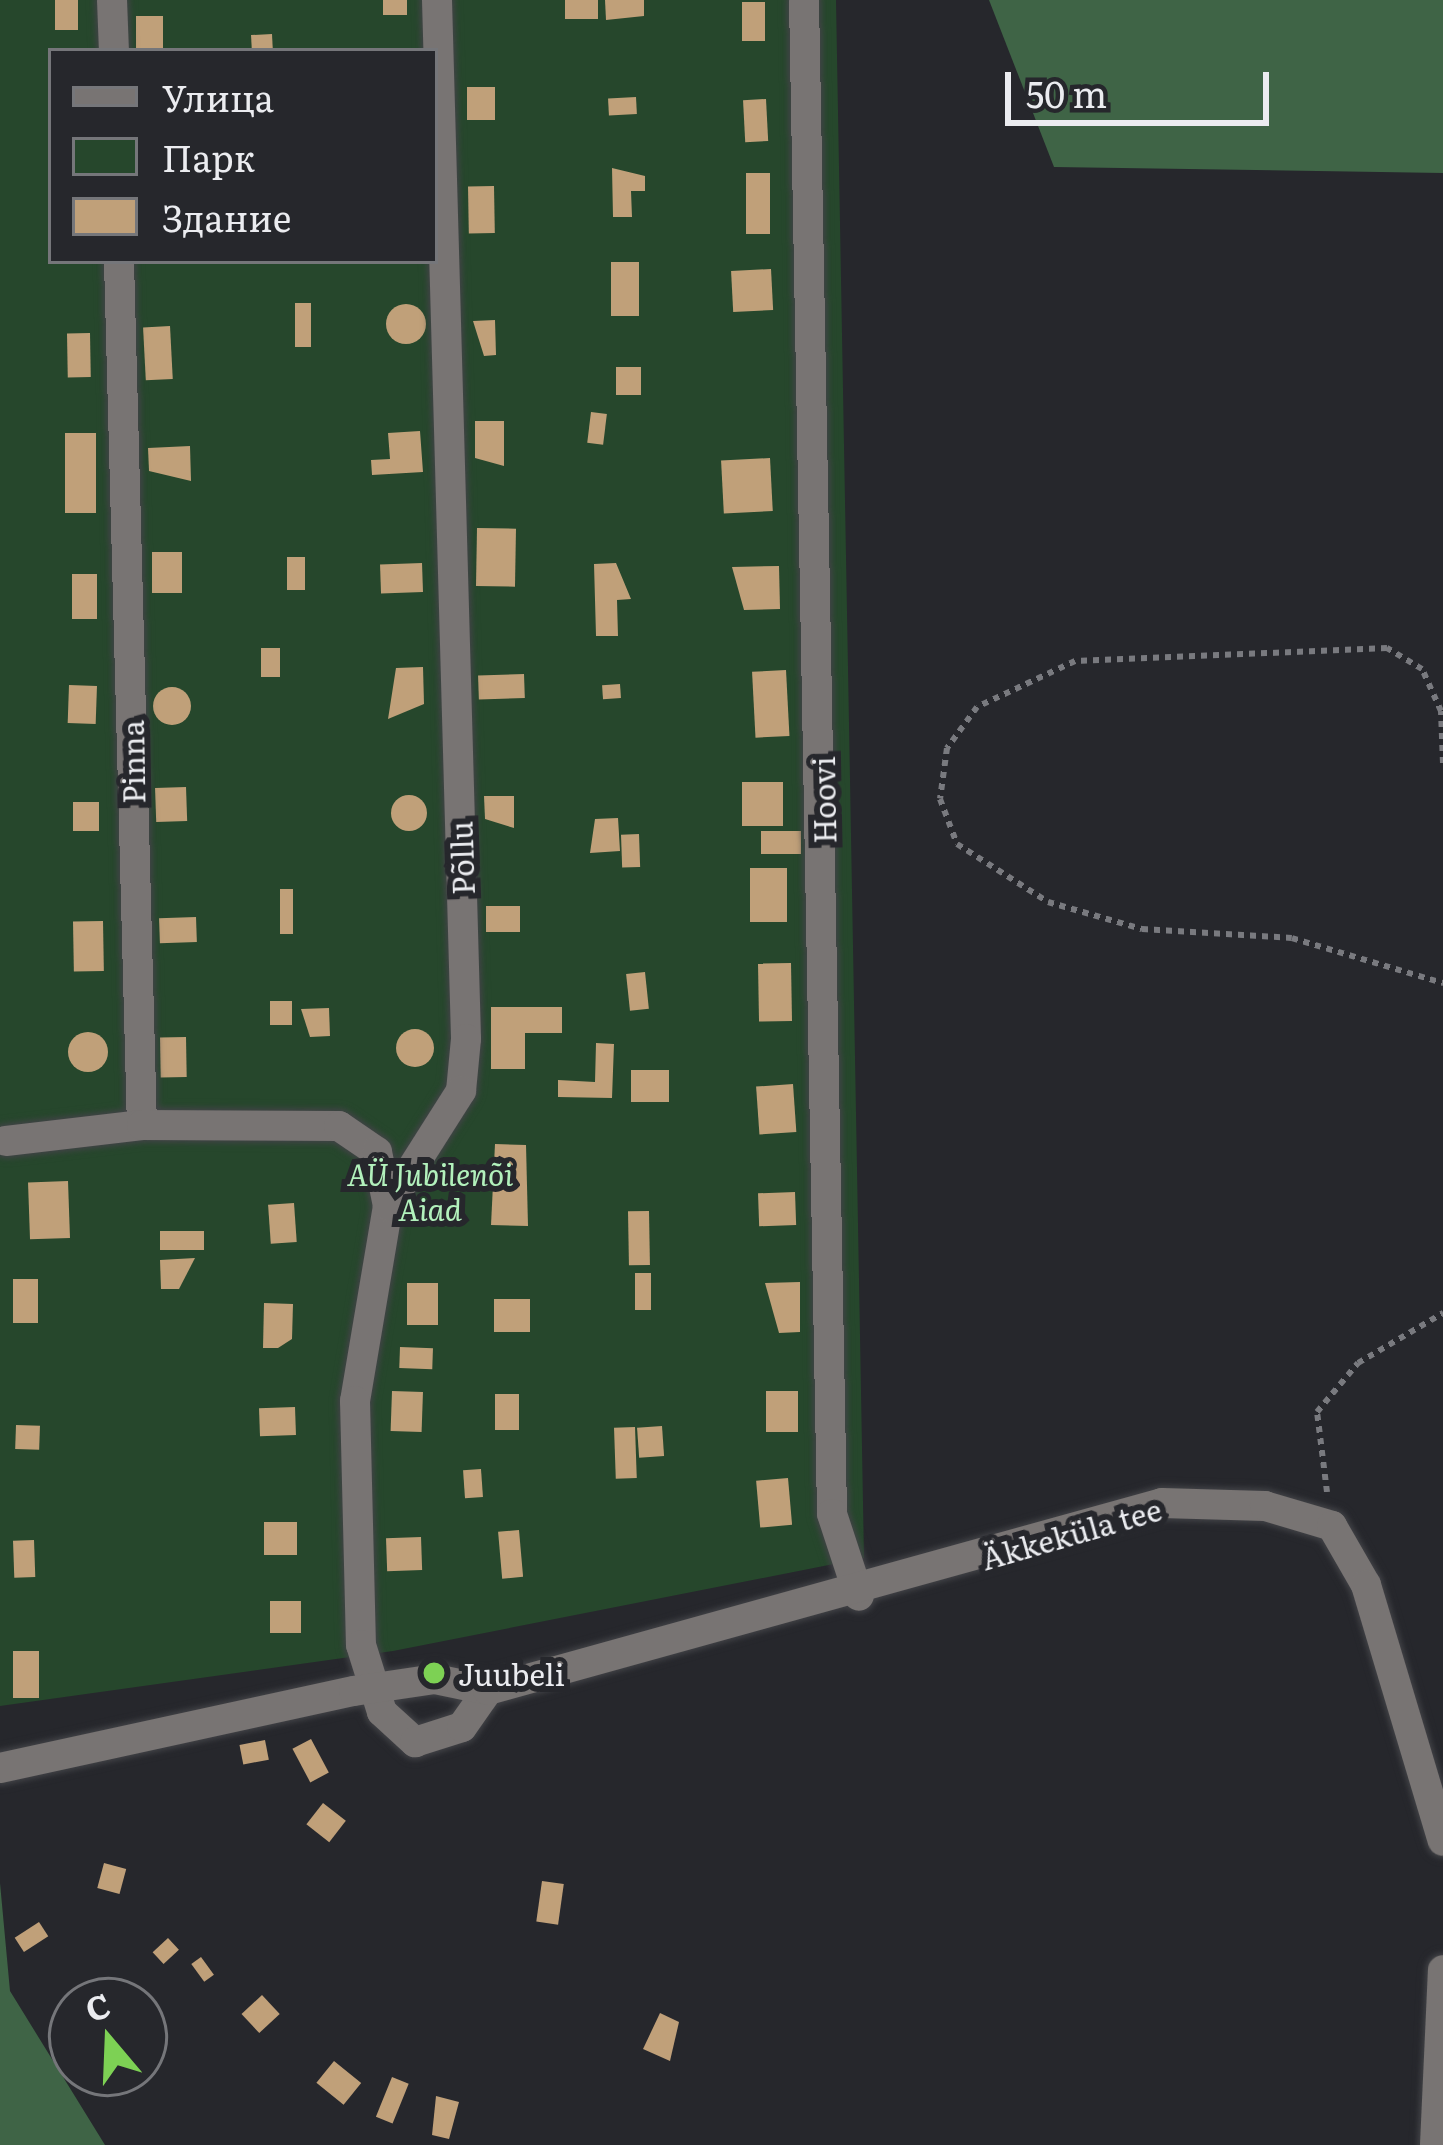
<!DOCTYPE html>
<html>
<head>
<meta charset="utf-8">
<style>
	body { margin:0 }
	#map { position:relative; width:1443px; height:2145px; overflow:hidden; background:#26272c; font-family:Literata,serif }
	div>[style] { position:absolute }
	.green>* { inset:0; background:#26472c }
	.forest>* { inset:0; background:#3f6446 }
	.building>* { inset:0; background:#c0a079; transform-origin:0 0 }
	.round { border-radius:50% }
	.path>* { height:6px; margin-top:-3px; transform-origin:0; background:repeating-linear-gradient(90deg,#797a7f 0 6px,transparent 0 12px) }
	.roads { filter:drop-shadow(0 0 3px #424347) drop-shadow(0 0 3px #424347) }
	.minor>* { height:30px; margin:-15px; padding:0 15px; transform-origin:15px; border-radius:15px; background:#787473 }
	.dots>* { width:33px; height:33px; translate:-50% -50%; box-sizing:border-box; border:6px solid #26272c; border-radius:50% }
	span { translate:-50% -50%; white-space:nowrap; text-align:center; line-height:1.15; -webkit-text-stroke:12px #26272c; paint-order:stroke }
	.street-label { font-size:30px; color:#ebecf0 }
	.park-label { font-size:30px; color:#b2f1bc; font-style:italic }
	.poi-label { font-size:30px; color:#ebecf0 }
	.left { translate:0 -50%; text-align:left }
	.legend { position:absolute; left:48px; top:48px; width:390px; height:216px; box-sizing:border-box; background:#26272c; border:3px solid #75767a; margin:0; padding:15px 21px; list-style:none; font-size:36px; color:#ebecf0 }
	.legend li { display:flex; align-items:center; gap:24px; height:60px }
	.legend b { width:60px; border:3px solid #75767a }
	.north { position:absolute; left:48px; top:1977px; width:120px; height:120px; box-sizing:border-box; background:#26272c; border:3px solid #75767a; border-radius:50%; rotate:341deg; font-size:33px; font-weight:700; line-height:48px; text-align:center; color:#ebecf0 }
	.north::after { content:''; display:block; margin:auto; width:42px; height:54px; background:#7dd154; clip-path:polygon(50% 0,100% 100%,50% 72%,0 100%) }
	.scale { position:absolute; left:1005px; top:72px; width:264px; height:54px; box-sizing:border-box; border:6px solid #ebecf0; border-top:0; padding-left:15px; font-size:36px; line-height:42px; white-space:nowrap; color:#ebecf0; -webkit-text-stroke:9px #26272c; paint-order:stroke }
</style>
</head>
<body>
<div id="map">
	<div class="green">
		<div style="clip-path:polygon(evenodd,0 0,836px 0,864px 1558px,393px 1651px,0 1706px,0 0,51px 51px,435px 51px,435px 261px,51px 261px,51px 51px)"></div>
	</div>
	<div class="forest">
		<div style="clip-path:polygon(989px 0,1443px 0,1443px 173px,1054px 167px)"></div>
		<div style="clip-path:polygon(0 1883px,10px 1991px,105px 2145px,0 2145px)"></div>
	</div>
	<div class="building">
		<div style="left:55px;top:0;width:23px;height:30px"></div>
		<div style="left:383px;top:0;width:24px;height:15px"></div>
		<div style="left:565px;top:0;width:33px;height:19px"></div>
		<div style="clip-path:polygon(605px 0,644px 0,644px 16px,606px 20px)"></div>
		<div style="left:742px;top:2px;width:23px;height:39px"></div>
		<div style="left:136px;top:16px;width:27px;height:35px"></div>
		<div style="left:272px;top:34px;width:17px;height:21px;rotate:87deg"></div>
		<div style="left:467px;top:87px;width:28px;height:33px"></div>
		<div style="left:636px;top:97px;width:17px;height:28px;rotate:87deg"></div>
		<div style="left:766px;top:99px;width:42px;height:23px;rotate:87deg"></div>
		<div style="clip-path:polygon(612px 168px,645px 176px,645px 191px,631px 191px,632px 217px,613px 217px)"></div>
		<div style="left:746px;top:173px;width:24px;height:61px"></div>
		<div style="left:494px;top:186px;width:47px;height:26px;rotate:89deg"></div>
		<div style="left:611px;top:262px;width:28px;height:54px"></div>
		<div style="left:771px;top:269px;width:41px;height:40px;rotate:87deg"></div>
		<div style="left:295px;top:303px;width:16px;height:44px"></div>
		<div class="round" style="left:386px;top:304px;width:40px;height:40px"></div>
		<div style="clip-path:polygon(495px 320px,496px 355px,484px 356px,473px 321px)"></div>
		<div style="left:170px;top:326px;width:53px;height:27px;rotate:87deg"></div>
		<div style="left:90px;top:333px;width:44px;height:23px;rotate:89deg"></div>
		<div style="left:641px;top:367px;width:28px;height:25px;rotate:90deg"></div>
		<div style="left:591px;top:412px;width:16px;height:31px;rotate:7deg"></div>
		<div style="clip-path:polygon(475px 421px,504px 421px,504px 466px,475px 458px)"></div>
		<div style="clip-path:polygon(420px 431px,423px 472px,372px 475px,371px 460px,390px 459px,388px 433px)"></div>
		<div style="left:65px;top:433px;width:31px;height:80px"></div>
		<div style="clip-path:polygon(190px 446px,191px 481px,149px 471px,148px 448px)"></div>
		<div style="left:770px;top:458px;width:53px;height:49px;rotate:87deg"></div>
		<div style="left:477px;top:528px;width:39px;height:58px;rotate:1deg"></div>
		<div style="left:152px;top:552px;width:30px;height:41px"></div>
		<div style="left:287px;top:557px;width:18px;height:33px"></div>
		<div style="left:422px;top:563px;width:29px;height:42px;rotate:88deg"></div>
		<div style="clip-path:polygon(616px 563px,631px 599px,617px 600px,618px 636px,596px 636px,594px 564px)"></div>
		<div style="clip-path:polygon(779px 566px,780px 609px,744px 610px,732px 567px)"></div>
		<div style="left:72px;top:574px;width:25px;height:45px"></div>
		<div style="left:261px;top:648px;width:19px;height:29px"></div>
		<div style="clip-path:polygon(423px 667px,424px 704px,388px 719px,396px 668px)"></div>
		<div style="left:786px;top:670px;width:66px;height:34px;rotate:87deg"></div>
		<div style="left:524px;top:674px;width:24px;height:46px;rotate:88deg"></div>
		<div style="left:620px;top:684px;width:14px;height:18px;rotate:86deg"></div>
		<div style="left:69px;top:685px;width:28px;height:38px;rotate:2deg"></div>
		<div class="round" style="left:153px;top:687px;width:38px;height:38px"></div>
		<div style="left:742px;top:782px;width:41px;height:44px"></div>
		<div style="left:186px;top:787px;width:34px;height:31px;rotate:88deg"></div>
		<div class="round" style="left:391px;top:795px;width:36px;height:36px"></div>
		<div style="clip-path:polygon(484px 796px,514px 796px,514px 828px,485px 819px)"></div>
		<div style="left:73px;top:802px;width:26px;height:29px"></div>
		<div style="clip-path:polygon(618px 818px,620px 851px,590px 853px,595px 819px)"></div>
		<div style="left:761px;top:831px;width:40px;height:23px"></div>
		<div style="left:639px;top:834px;width:33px;height:18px;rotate:88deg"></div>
		<div style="left:750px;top:868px;width:37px;height:54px"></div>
		<div style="left:280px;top:889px;width:13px;height:45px"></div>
		<div style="left:520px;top:906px;width:26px;height:34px;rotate:90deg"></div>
		<div style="left:196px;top:917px;width:25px;height:37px;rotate:88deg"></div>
		<div style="left:103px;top:921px;width:50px;height:30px;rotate:89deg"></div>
		<div style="left:791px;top:963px;width:58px;height:33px;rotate:89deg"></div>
		<div style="left:645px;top:972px;width:37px;height:19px;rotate:84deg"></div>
		<div style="left:270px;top:1001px;width:22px;height:24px"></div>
		<div style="clip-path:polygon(491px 1007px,562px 1007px,562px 1033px,525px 1033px,525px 1069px,491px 1069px)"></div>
		<div style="clip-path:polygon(329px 1008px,330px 1036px,310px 1037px,301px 1009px)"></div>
		<div class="round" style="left:396px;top:1029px;width:38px;height:38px"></div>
		<div class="round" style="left:68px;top:1032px;width:40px;height:40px"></div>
		<div style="left:186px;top:1037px;width:40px;height:26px;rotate:89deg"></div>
		<div style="clip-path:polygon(596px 1043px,614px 1044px,612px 1098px,558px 1097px,558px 1080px,595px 1082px)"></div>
		<div style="left:669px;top:1070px;width:32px;height:38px;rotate:90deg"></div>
		<div style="left:793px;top:1084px;width:48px;height:37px;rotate:86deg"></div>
		<div style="clip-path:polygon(495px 1144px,526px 1145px,528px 1226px,491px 1225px)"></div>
		<div style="left:68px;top:1181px;width:57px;height:40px;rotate:88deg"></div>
		<div style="left:795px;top:1192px;width:33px;height:37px;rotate:88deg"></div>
		<div style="left:294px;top:1203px;width:39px;height:26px;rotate:86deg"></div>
		<div style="left:649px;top:1211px;width:54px;height:21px;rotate:89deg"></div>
		<div style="left:204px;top:1231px;width:19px;height:44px;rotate:90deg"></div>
		<div style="clip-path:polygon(195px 1258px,179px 1289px,161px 1289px,160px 1260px)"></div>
		<div style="left:635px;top:1273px;width:16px;height:37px"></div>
		<div style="left:13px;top:1279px;width:25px;height:44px"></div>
		<div style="clip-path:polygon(800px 1282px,800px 1332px,779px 1333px,765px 1283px)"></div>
		<div style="left:407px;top:1283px;width:31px;height:42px"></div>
		<div style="left:530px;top:1299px;width:33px;height:36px;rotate:90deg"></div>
		<div style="clip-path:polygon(264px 1303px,293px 1304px,292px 1339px,278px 1348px,263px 1348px)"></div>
		<div style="left:400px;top:1347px;width:33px;height:21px;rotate:2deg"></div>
		<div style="left:392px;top:1391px;width:31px;height:40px;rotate:2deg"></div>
		<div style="left:766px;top:1391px;width:32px;height:41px"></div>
		<div style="left:495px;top:1394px;width:24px;height:36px"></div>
		<div style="left:295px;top:1407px;width:28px;height:36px;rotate:88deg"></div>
		<div style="left:16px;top:1425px;width:24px;height:24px;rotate:2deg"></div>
		<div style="left:662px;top:1426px;width:30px;height:25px;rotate:86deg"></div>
		<div style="left:635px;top:1427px;width:51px;height:21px;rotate:88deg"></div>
		<div style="left:481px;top:1469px;width:28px;height:18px;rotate:86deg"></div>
		<div style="left:788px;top:1478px;width:47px;height:32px;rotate:85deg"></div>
		<div style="left:264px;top:1522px;width:33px;height:33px"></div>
		<div style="left:519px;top:1530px;width:47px;height:21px;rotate:85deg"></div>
		<div style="left:421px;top:1537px;width:33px;height:35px;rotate:88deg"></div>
		<div style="left:34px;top:1540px;width:37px;height:21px;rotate:88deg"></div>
		<div style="left:301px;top:1601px;width:32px;height:31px;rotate:90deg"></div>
		<div style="left:39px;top:1651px;width:47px;height:26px;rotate:90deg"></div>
		<div style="left:311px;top:1739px;width:38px;height:21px;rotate:62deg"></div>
		<div style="left:265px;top:1740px;width:20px;height:26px;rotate:79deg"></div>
		<div style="left:323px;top:1803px;width:29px;height:27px;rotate:38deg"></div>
		<div style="left:104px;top:1863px;width:23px;height:26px;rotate:15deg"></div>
		<div style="left:542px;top:1881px;width:22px;height:41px;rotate:8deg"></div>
		<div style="left:39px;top:1922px;width:17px;height:29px;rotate:57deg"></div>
		<div style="left:168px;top:1938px;width:16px;height:21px;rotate:47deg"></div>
		<div style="left:201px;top:1957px;width:22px;height:12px;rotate:54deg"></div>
		<div style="left:262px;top:1995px;width:26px;height:28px;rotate:47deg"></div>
		<div style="clip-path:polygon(660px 2013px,679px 2022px,670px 2061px,643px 2049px)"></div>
		<div style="left:334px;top:2061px;width:35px;height:28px;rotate:39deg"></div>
		<div style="left:392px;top:2077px;width:18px;height:43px;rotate:22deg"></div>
		<div style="clip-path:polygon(436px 2096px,459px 2102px,449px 2139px,432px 2135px)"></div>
	</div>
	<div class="path">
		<div style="left:1443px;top:763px;width:52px;rotate:-92.2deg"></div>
		<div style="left:1441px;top:711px;width:46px;rotate:-114.3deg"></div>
		<div style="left:1422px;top:669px;width:41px;rotate:-149deg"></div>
		<div style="left:1387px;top:648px;width:312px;rotate:177.6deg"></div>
		<div style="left:1075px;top:661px;width:108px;rotate:154.9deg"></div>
		<div style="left:977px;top:707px;width:51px;rotate:126.2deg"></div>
		<div style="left:947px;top:748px;width:51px;rotate:97.8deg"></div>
		<div style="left:940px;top:799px;width:48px;rotate:69.3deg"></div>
		<div style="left:957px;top:844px;width:108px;rotate:32.5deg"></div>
		<div style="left:1048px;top:902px;width:98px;rotate:16deg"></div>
		<div style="left:1142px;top:929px;width:150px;rotate:3.4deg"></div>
		<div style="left:1292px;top:938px;width:158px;rotate:16.6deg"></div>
		<div style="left:1327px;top:1492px;width:81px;rotate:-97.1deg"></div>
		<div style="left:1317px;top:1412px;width:64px;rotate:-50.1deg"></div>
		<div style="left:1358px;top:1363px;width:99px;rotate:-30.5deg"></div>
	</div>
	<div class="roads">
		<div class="minor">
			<div style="left:112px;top:0;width:51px;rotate:87.8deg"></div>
			<div style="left:437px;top:0;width:1039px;rotate:88.4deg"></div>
			<div style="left:466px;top:1039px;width:52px;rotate:95.5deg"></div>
			<div style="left:461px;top:1091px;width:136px;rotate:122.4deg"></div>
			<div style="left:388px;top:1206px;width:198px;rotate:99.6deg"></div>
			<div style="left:355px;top:1401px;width:244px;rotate:88.6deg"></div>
			<div style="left:361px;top:1645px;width:70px;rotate:72.6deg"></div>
			<div style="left:382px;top:1712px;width:45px;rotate:42.3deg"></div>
			<div style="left:415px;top:1742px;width:49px;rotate:-17.7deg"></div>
			<div style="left:462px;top:1727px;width:45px;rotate:-54.9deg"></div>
			<div style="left:804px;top:0;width:1514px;rotate:88.94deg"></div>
			<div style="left:832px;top:1514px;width:86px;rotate:71.8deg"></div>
			<div style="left:119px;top:261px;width:864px;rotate:88.48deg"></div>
			<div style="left:6px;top:1141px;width:137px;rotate:-6.7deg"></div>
			<div style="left:142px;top:1125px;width:197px;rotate:0.3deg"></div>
			<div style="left:339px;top:1126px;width:46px;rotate:34.4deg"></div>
			<div style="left:377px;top:1152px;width:55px;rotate:78.5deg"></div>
			<div style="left:0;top:1768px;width:362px;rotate:-12.3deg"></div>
			<div style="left:354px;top:1691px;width:82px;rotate:-8.4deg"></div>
			<div style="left:435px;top:1679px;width:54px;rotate:11.7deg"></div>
			<div style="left:488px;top:1690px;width:699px;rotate:-15.51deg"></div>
			<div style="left:1162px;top:1503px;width:103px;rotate:1.7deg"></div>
			<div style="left:1265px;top:1506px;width:70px;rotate:16.6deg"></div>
			<div style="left:1332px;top:1526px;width:68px;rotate:60deg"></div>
			<div style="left:1366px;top:1585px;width:267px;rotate:73.3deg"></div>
			<div style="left:1435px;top:2145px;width:175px;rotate:-87.4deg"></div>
		</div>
	</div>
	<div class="dots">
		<div style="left:434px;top:1673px;background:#7dd154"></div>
	</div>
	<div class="street-label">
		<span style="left:132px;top:762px;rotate:-91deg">Pinna</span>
		<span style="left:823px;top:800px;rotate:-91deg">Hoovi</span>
		<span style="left:461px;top:858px;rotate:-92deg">Põllu</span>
		<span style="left:1071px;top:1533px;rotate:-16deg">Äkkeküla tee</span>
	</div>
	<div class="park-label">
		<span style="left:430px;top:1190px">AÜ Jubilenõi<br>Aiad</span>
	</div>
	<div class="poi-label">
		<span class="left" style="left:458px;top:1673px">Juubeli</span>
	</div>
	<ul class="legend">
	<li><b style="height:15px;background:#787473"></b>Улица</li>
	<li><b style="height:33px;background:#26472c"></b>Парк</li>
	<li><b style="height:33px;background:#c0a079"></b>Здание</li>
	</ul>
	<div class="north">С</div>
	<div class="scale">50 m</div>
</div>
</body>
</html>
